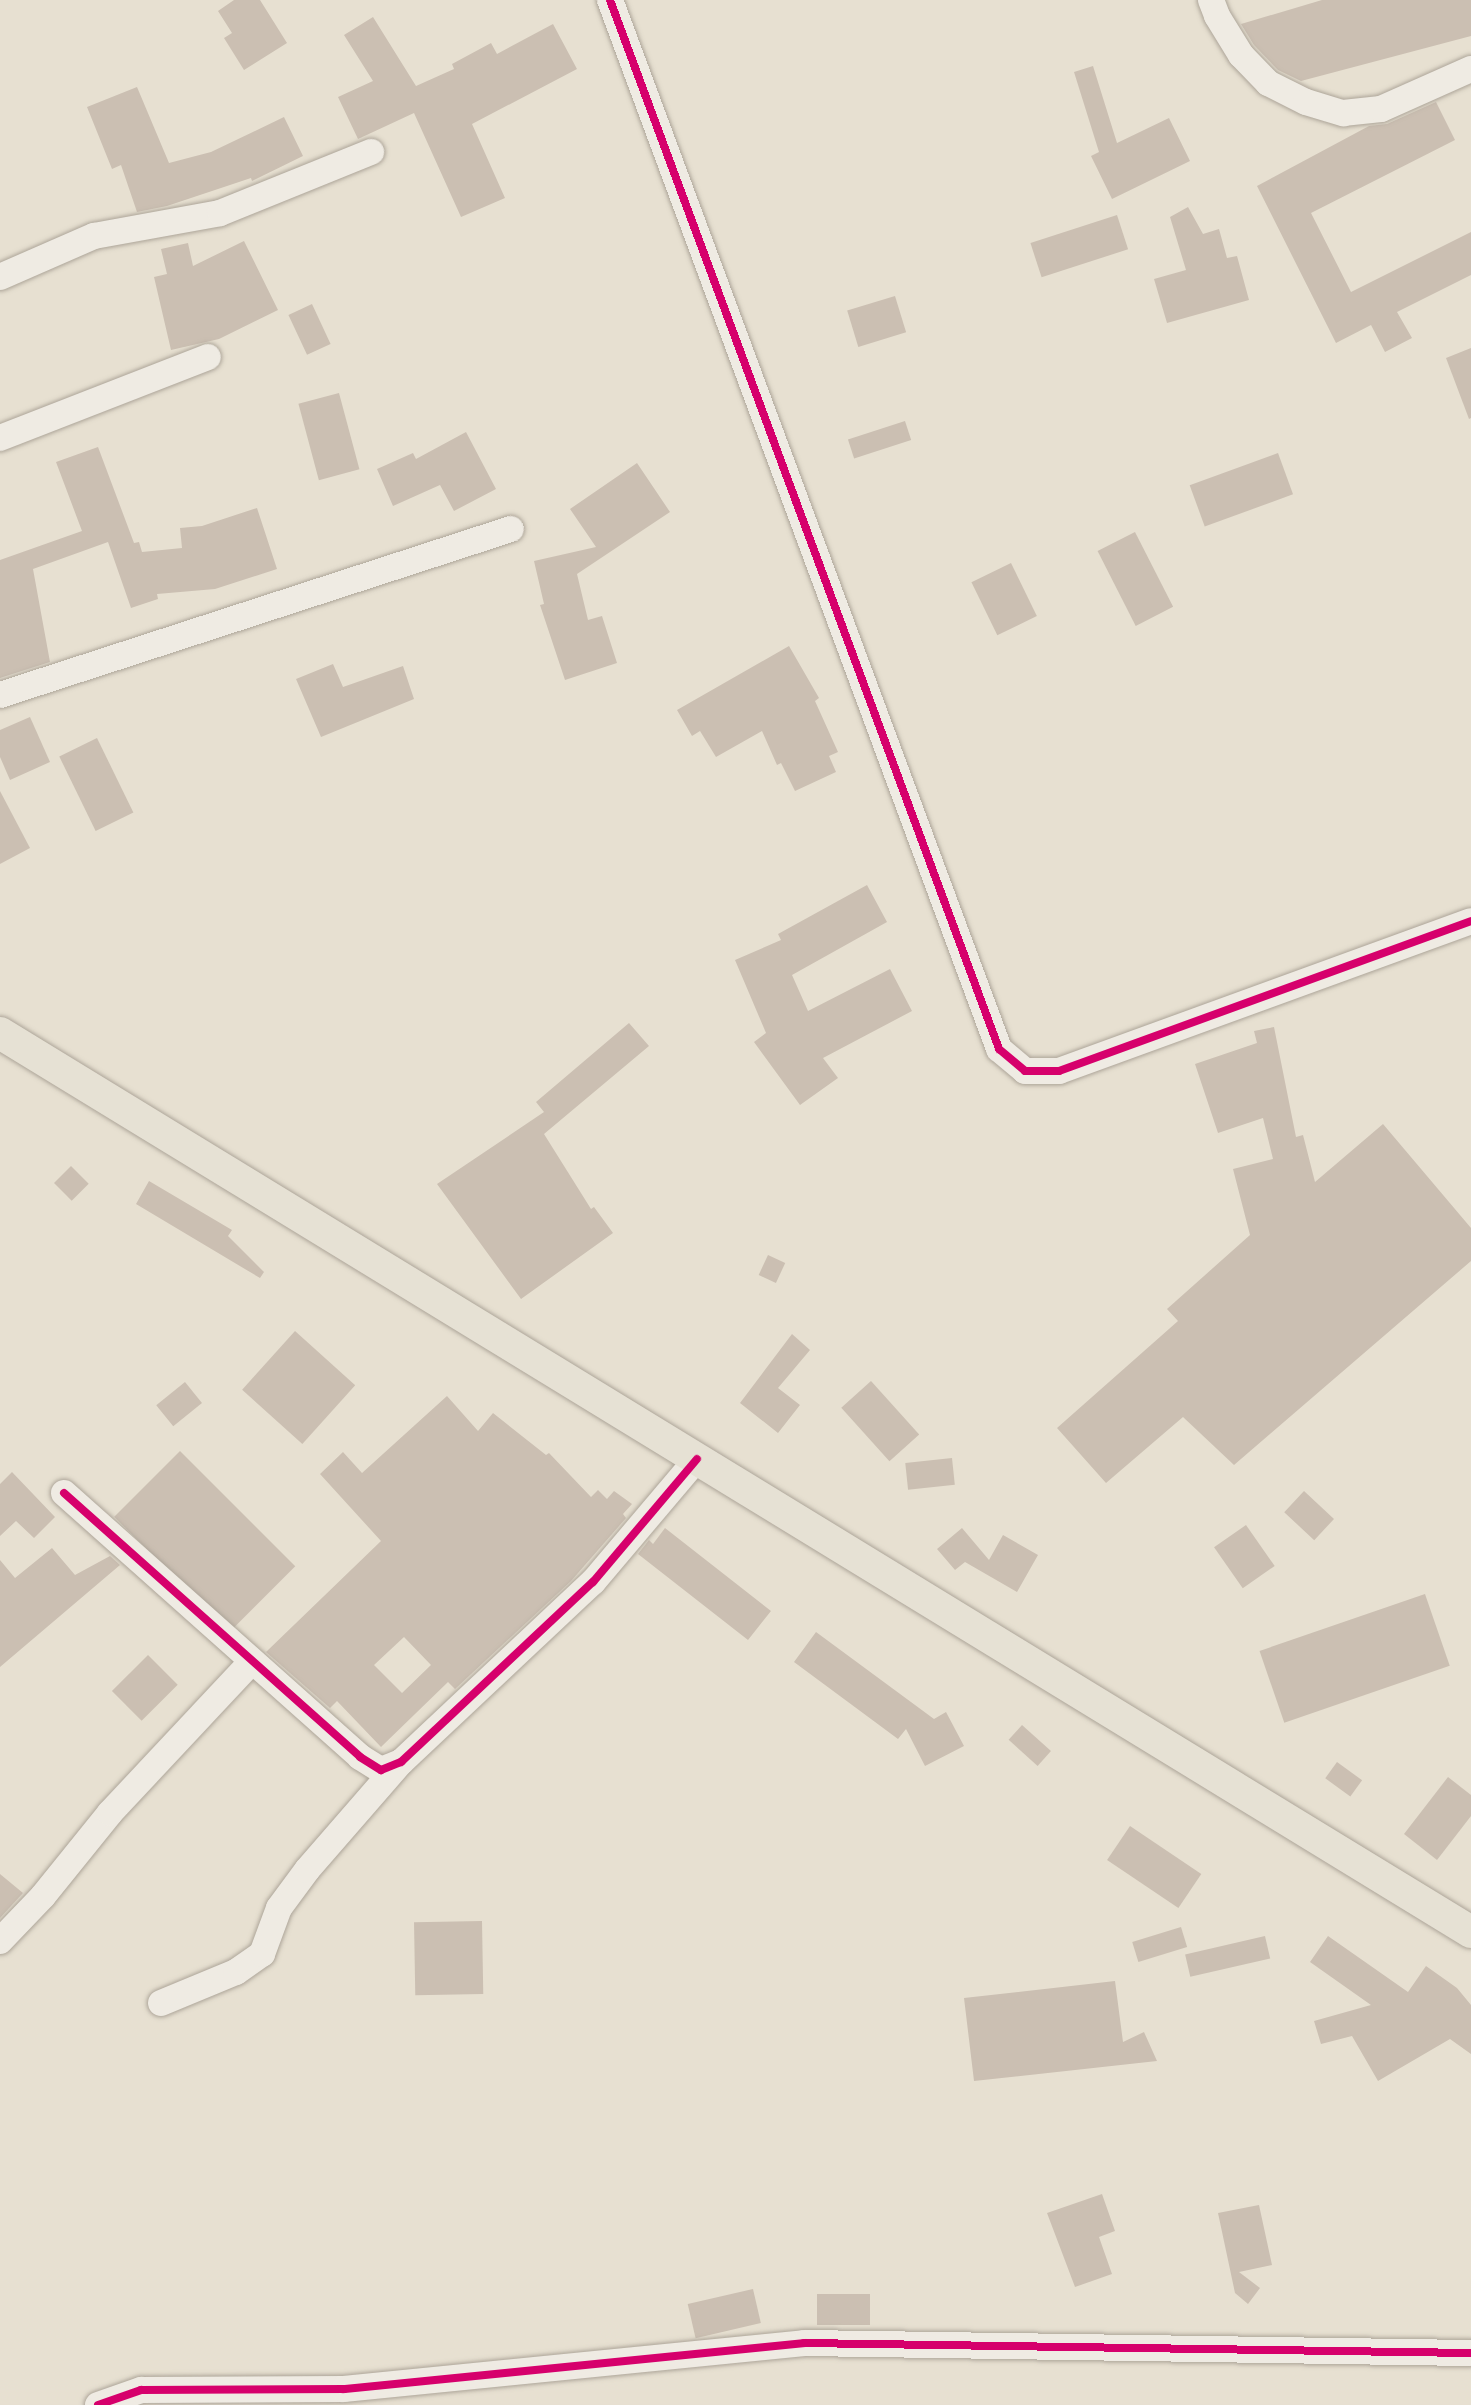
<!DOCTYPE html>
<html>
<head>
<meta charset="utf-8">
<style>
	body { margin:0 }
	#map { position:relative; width:1471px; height:2405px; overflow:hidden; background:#e7e0d1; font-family:Spectral,serif }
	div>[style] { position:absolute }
	.building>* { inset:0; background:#cbbfb2; transform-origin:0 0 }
	.roads { filter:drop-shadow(0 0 2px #ada599) drop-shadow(0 0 2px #ada599) }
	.minor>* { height:26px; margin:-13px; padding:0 13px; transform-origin:13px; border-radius:13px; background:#efebe3 }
	.major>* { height:32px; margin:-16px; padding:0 16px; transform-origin:16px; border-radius:16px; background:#e6e1d4 }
	.cycleway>* { height:8px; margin:-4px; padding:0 4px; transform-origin:4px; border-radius:4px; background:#d6006c }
	span { translate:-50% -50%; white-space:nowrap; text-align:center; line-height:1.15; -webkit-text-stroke:6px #f7eed8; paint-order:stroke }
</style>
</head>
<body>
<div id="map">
	<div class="building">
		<div style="clip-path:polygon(234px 0,260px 0,287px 43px,244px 70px,224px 38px,232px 33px,218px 11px)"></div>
		<div style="clip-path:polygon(1322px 0,1471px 0,1471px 36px,1301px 81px,1278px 70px,1254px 45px,1241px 24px)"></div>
		<div style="clip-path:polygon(373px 17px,416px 86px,454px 69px,452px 64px,491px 43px,497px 54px,553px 24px,577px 69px,472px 124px,505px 198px,461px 217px,414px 113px,358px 139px,338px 97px,373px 81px,344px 35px)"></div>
		<div style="clip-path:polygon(1093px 66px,1117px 143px,1169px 118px,1190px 161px,1112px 199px,1091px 156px,1099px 152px,1074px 72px)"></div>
		<div style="clip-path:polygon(137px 87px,169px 163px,211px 152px,284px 117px,303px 156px,252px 181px,251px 178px,167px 206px,137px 212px,121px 165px,112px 169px,87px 107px)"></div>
		<div style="clip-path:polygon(1436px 102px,1455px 140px,1311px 213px,1351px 292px,1471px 232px,1471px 275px,1397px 312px,1412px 338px,1385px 352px,1371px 325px,1336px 343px,1257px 186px,1369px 126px,1387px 124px)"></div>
		<div style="clip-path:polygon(1188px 207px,1203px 234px,1219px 229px,1227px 258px,1237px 256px,1249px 300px,1167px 323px,1154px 279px,1186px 270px,1170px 217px)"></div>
		<div style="left:1117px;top:215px;width:36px;height:91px;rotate:72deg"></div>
		<div style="clip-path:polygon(244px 241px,278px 310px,219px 339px,171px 350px,154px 277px,167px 274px,161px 249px,188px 243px,193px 266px)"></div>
		<div style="left:895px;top:296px;width:38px;height:50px;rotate:73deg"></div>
		<div style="left:312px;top:304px;width:44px;height:26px;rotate:65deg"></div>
		<div style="clip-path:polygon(1471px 348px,1471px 418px,1469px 419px,1446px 358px)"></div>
		<div style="left:339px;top:393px;width:79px;height:42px;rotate:75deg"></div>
		<div style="left:905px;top:421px;width:20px;height:60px;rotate:72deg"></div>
		<div style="clip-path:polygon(466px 432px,496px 489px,454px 511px,440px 485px,393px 506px,377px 469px,413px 453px,416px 459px)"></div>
		<div style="clip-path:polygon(98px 447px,134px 543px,139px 542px,142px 552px,182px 548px,180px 528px,202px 526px,257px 508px,277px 569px,215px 589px,157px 594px,158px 599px,131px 608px,108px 542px,33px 569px,50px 662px,0 678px,0 560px,82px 531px,56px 462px)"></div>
		<div style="left:1278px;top:453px;width:44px;height:94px;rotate:70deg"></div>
		<div style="clip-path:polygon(637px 463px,670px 512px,577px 574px,588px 620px,602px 616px,617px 663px,565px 680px,540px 605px,544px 604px,534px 561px,596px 547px,570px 509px)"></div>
		<div style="left:1135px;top:532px;width:84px;height:42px;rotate:63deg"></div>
		<div style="left:1011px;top:563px;width:59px;height:44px;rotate:64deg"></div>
		<div style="clip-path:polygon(789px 646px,819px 698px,815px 701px,838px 752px,829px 756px,836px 772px,795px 791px,781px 763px,777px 765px,762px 731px,716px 757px,700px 731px,692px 736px,677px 710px)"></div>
		<div style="clip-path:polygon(333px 664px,343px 687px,403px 666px,414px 699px,321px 737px,296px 679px)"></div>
		<div style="clip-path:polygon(30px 717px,50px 762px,10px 780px,0 757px,0 730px)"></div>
		<div style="left:97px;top:738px;width:83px;height:42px;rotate:64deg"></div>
		<div style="clip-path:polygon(0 791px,30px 848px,0 864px)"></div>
		<div style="clip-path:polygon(867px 885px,887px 922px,792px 975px,808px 1011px,890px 969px,912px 1011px,823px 1058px,838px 1078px,800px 1105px,754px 1042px,766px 1033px,735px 960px,781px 940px,778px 934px)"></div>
		<div style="clip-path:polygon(629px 1023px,649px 1046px,544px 1134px,591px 1209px,594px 1207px,613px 1233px,521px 1299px,437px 1184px,544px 1112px,536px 1102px)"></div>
		<div style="clip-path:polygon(1274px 1027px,1296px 1137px,1303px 1135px,1315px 1182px,1383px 1124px,1471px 1228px,1471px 1261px,1234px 1465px,1183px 1417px,1106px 1483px,1057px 1428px,1178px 1321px,1167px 1309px,1250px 1235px,1233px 1169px,1273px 1159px,1263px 1118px,1218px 1133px,1195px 1064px,1257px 1043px,1254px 1031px)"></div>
		<div style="left:71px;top:1166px;width:25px;height:24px;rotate:45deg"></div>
		<div style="clip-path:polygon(149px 1181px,232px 1230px,228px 1236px,264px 1272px,260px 1278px,136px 1204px)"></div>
		<div style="left:768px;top:1255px;width:19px;height:22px;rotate:25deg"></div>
		<div style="left:295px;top:1331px;width:81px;height:79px;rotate:42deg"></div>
		<div style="clip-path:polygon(792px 1334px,810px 1350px,778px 1388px,800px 1405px,778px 1433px,740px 1403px)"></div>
		<div style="left:871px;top:1381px;width:72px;height:40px;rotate:48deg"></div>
		<div style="left:185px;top:1382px;width:27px;height:37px;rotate:51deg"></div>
		<div style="clip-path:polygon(evenodd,447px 1396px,478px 1431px,493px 1413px,546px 1455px,549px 1453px,591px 1497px,598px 1490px,607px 1499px,614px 1491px,632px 1504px,623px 1514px,626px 1518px,571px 1581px,455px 1689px,448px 1682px,381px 1747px,337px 1701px,330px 1708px,266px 1652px,381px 1541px,320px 1474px,343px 1452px,362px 1473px,447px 1396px,404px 1637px,431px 1665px,402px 1693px,374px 1665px,404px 1637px)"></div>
		<div style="left:180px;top:1451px;width:163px;height:93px;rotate:45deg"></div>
		<div style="left:952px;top:1458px;width:27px;height:47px;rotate:84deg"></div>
		<div style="clip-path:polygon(12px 1472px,55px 1517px,34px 1538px,16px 1521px,0 1536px,0 1484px)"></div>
		<div style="left:1304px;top:1491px;width:41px;height:29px;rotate:43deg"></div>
		<div style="left:1246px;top:1525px;width:50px;height:39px;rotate:55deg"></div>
		<div style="clip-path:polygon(665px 1528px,771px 1611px,748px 1640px,638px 1554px,649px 1540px,653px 1544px)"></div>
		<div style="clip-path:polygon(962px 1528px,989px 1560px,1003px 1535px,1038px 1555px,1017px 1592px,965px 1562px,955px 1570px,937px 1549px)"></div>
		<div style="clip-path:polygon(52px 1548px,75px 1575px,110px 1556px,120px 1565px,0 1667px,0 1560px,15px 1578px)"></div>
		<div style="left:1425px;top:1594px;width:76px;height:175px;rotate:71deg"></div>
		<div style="clip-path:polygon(816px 1632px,934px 1719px,946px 1712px,964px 1746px,925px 1766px,906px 1729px,898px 1739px,794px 1662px)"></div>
		<div style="left:148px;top:1655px;width:42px;height:51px;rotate:45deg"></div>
		<div style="left:1022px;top:1725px;width:39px;height:20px;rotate:42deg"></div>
		<div style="left:1337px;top:1762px;width:31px;height:20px;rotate:36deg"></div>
		<div style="clip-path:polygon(1448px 1777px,1471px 1795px,1471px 1816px,1437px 1860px,1404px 1834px)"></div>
		<div style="left:1130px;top:1826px;width:86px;height:41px;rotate:34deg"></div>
		<div style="clip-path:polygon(0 1874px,23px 1893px,0 1918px)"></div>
		<div style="left:482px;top:1921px;width:73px;height:68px;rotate:89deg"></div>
		<div style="left:1181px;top:1927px;width:21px;height:51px;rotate:73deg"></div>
		<div style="left:1265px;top:1936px;width:23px;height:82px;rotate:77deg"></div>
		<div style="clip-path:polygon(1328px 1936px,1408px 1992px,1426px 1966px,1457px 1988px,1471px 2005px,1471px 2054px,1450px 2039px,1378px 2081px,1352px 2036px,1321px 2044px,1314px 2021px,1371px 2005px,1310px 1962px)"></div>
		<div style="clip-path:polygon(1115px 1981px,1123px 2042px,1144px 2032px,1157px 2061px,974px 2081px,964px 1998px)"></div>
		<div style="clip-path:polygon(1102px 2194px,1115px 2231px,1099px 2237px,1112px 2274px,1075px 2287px,1047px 2213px)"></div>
		<div style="clip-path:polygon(1259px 2205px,1272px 2265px,1239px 2272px,1260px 2288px,1248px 2304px,1235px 2293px,1218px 2213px)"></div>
		<div style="left:753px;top:2289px;width:35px;height:67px;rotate:77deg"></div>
		<div style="left:817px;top:2294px;width:53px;height:31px"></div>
	</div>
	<div class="roads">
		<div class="minor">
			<div style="left:610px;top:0;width:1119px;rotate:69.65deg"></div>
			<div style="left:999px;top:1049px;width:34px;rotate:40deg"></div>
			<div style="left:1025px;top:1071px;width:34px"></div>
			<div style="left:1059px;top:1071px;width:438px;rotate:-20deg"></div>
			<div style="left:1211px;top:0;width:17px;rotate:69deg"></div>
			<div style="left:1217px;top:16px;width:46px;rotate:58.4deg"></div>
			<div style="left:1241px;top:55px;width:39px;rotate:46deg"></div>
			<div style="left:1268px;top:83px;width:42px;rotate:26.6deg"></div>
			<div style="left:1306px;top:102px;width:39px;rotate:17deg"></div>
			<div style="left:1343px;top:113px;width:38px;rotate:-6deg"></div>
			<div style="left:1381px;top:109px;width:98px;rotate:-24deg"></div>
			<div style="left:0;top:277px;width:103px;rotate:-23.6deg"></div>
			<div style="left:94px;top:236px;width:128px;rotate:-10.3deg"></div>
			<div style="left:220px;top:213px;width:163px;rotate:-22deg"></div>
			<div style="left:0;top:438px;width:223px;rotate:-21.3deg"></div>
			<div style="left:0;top:695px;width:537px;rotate:-18deg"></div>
			<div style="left:64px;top:1493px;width:397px;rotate:41.7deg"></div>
			<div style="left:360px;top:1757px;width:25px;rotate:32deg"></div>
			<div style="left:381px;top:1770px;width:22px;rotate:-22deg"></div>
			<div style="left:401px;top:1762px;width:263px;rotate:-43.2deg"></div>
			<div style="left:593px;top:1582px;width:161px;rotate:-49.8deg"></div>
			<div style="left:0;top:1941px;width:62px;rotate:-46.3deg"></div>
			<div style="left:43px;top:1896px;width:107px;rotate:-51.1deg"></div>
			<div style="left:110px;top:1813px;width:208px;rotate:-46.9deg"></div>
			<div style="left:161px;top:2003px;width:81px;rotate:-22.5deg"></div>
			<div style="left:236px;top:1972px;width:32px;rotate:-35deg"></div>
			<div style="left:262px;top:1954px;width:49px;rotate:-69.7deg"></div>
			<div style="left:279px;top:1908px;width:47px;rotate:-53.6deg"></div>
			<div style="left:307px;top:1870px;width:143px;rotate:-49deg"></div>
			<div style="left:98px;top:2405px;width:46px;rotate:-19.2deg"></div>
			<div style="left:141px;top:2390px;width:203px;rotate:-0.3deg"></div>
			<div style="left:344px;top:2389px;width:462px;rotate:-5.7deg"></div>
			<div style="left:804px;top:2343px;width:667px;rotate:0.86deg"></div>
		</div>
		<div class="major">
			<div style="left:0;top:1033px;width:1724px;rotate:31.43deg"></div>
		</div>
	</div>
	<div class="cycleway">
		<div style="left:610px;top:0;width:1119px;rotate:69.65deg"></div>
		<div style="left:999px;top:1049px;width:34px;rotate:40deg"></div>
		<div style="left:1025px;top:1071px;width:34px"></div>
		<div style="left:1059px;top:1071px;width:438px;rotate:-20deg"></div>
		<div style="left:64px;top:1493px;width:397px;rotate:41.7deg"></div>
		<div style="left:360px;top:1757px;width:25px;rotate:32deg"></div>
		<div style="left:381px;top:1770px;width:22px;rotate:-22deg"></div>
		<div style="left:401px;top:1762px;width:263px;rotate:-43.2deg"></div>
		<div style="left:593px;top:1582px;width:161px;rotate:-49.8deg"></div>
		<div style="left:98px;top:2405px;width:46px;rotate:-19.2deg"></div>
		<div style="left:141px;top:2390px;width:203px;rotate:-0.3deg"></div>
		<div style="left:344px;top:2389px;width:462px;rotate:-5.7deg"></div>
		<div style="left:804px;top:2343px;width:667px;rotate:0.86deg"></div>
	</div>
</div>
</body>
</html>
